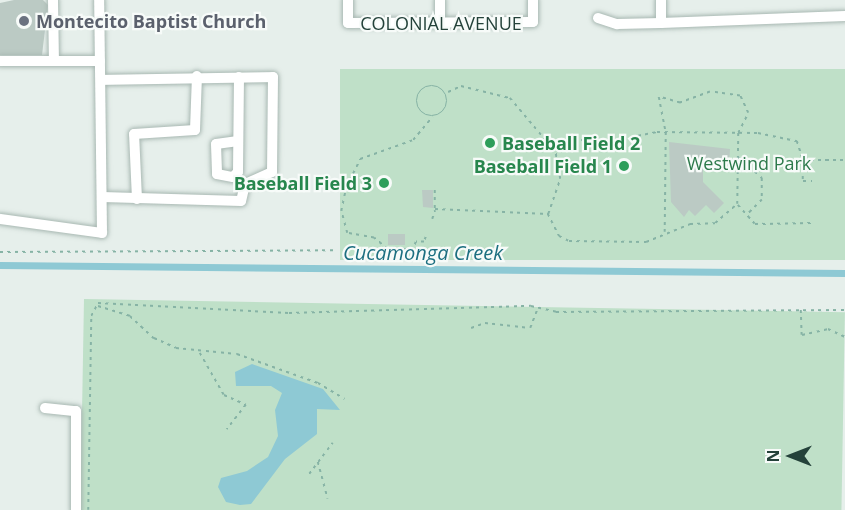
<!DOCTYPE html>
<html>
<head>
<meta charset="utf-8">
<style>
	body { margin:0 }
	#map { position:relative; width:845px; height:510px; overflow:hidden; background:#e6efeb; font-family:"Open Sans",sans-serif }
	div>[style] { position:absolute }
	.green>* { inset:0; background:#bfe0c8; transform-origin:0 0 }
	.water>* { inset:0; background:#8ec9d4 }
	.canal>* { height:7px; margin:-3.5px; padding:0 3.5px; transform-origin:3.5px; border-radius:3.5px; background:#8ec9d4 }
	.building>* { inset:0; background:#bbcac4; transform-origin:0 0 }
	.path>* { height:1.5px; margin-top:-0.75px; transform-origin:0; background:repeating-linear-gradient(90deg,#86b3a5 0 3px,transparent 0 7.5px) }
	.path>.ring { margin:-0.75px; padding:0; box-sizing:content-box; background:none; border:1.5px solid #86b3a5; border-radius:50% }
	.roads { filter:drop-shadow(0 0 2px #a8b8b2) drop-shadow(0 0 2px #a8b8b2) }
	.minor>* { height:10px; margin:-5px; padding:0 5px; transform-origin:5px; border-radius:5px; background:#fff }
	.dots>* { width:16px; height:16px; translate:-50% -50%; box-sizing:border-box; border:3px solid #f7fbf9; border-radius:50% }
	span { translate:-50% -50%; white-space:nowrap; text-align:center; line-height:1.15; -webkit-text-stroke:4.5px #f7fbf9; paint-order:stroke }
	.worship-label { font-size:18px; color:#5b616d; font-weight:700 }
	.left { translate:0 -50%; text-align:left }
	.street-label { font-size:18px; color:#24423a }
	.leisure-label { font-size:18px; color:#27864d; font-weight:700 }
	.right { translate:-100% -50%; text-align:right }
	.park-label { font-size:18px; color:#2d7a4b }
	.water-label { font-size:20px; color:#1c6f80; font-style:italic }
	.north { position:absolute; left:761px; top:426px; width:60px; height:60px; -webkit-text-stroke:4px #f7fbf9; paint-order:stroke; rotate:270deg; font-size:16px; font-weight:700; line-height:24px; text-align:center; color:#24423a }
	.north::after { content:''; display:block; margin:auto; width:21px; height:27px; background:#24423a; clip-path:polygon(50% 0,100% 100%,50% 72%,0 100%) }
</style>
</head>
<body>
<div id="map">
	<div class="green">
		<div style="left:845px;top:69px;width:191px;height:505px;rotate:90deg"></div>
		<div style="left:84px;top:299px;width:761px;height:211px;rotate:1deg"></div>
	</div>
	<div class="water">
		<div style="clip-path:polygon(252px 364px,323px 389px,340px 410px,317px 409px,317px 434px,285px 459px,251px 504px,240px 505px,226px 502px,218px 487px,221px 478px,247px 471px,268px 457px,278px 436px,275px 410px,282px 393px,271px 386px,236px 386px,235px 372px)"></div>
	</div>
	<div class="canal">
		<div style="left:0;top:265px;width:845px;rotate:0.54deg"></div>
	</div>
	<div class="building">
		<div style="clip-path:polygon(14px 0,43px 0,48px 5px,42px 55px,0 55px,0 3px)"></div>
		<div style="clip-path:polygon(669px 142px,730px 149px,729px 165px,703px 169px,703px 182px,724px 203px,714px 213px,706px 205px,695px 216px,689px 210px,684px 217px,671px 202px)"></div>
		<div style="clip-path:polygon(422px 190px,433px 190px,433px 208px,423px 207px)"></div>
		<div style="left:388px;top:234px;width:17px;height:11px"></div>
	</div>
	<div class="path">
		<div class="ring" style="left:417px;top:86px;width:28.5px;height:28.5px"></div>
		<div style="left:448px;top:92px;width:14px;rotate:-25deg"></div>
		<div style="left:461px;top:86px;width:50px;rotate:13.8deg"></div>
		<div style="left:510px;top:98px;width:59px;rotate:49.8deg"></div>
		<div style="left:548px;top:143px;width:26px;rotate:-9deg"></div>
		<div style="left:574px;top:139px;width:27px;rotate:8deg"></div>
		<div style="left:601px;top:143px;width:57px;rotate:-11.1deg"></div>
		<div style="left:657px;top:132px;width:101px;rotate:0.6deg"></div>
		<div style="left:758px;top:133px;width:40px;rotate:12deg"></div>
		<div style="left:797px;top:141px;width:20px;rotate:72deg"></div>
		<div style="left:803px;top:160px;width:42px"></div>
		<div style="left:738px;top:157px;width:32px;rotate:41deg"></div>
		<div style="left:762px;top:178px;width:22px;rotate:90deg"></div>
		<div style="left:762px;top:200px;width:20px;rotate:135deg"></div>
		<div style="left:803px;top:161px;width:20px;rotate:90deg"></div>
		<div style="left:803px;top:181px;width:9px"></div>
		<div style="left:435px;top:190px;width:19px;rotate:90deg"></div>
		<div style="left:435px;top:209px;width:113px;rotate:2.5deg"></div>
		<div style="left:548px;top:214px;width:37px;rotate:-71deg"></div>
		<div style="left:560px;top:179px;width:35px;rotate:-100deg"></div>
		<div style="left:738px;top:205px;width:25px;rotate:48deg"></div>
		<div style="left:755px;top:224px;width:56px;rotate:-1deg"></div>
		<div style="left:548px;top:214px;width:25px;rotate:63deg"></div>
		<div style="left:559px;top:236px;width:11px;rotate:27deg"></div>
		<div style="left:569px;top:241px;width:77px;rotate:0.7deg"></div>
		<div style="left:646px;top:242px;width:48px;rotate:-22.2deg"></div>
		<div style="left:690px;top:224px;width:25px;rotate:-2deg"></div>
		<div style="left:715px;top:223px;width:29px;rotate:-41deg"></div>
		<div style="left:737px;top:204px;width:71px;rotate:-89.2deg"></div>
		<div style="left:738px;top:133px;width:22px;rotate:-63deg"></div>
		<div style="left:748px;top:113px;width:19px;rotate:-115deg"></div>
		<div style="left:740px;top:96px;width:30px;rotate:-172deg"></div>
		<div style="left:710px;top:92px;width:32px;rotate:160deg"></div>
		<div style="left:680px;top:103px;width:22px;rotate:-164deg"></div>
		<div style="left:659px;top:97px;width:36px;rotate:79deg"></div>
		<div style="left:666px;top:132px;width:100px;rotate:90.6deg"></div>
		<div style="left:432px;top:219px;width:9px;rotate:-72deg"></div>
		<div style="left:426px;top:237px;width:5px;rotate:112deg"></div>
		<div style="left:424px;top:242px;width:8px;rotate:180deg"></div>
		<div style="left:416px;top:242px;width:9px;rotate:111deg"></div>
		<div style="left:413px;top:250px;width:26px;rotate:-178deg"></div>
		<div style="left:387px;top:249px;width:17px;rotate:-140deg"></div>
		<div style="left:374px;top:238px;width:27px;rotate:-170deg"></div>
		<div style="left:347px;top:233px;width:23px;rotate:-105deg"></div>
		<div style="left:341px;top:211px;width:25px;rotate:-78deg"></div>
		<div style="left:346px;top:187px;width:31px;rotate:-63deg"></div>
		<div style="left:360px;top:159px;width:56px;rotate:-19.7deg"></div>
		<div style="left:413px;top:140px;width:30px;rotate:-50deg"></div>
		<div style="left:0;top:252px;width:334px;rotate:-0.3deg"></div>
		<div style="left:98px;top:306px;width:34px;rotate:17deg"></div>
		<div style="left:130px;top:316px;width:33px;rotate:43deg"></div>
		<div style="left:154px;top:338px;width:24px;rotate:24deg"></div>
		<div style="left:176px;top:348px;width:61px;rotate:5.6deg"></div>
		<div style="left:237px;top:354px;width:86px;rotate:19.7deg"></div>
		<div style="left:318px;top:383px;width:31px;rotate:31deg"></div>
		<div style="left:801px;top:310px;width:25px;rotate:88deg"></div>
		<div style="left:802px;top:335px;width:27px;rotate:-13deg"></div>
		<div style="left:828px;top:329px;width:19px;rotate:25deg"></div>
		<div style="left:471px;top:328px;width:15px;rotate:-20deg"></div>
		<div style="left:485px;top:323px;width:45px;rotate:6.3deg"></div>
		<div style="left:530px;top:328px;width:19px;rotate:-69deg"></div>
		<div style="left:200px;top:353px;width:48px;rotate:60.3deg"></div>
		<div style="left:224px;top:395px;width:24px;rotate:24deg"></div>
		<div style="left:246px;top:405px;width:31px;rotate:128deg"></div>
		<div style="left:318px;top:462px;width:38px;rotate:75deg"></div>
		<div style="left:309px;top:474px;width:39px;rotate:-53deg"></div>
		<div style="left:88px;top:510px;width:194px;rotate:-89.1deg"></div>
		<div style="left:91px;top:316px;width:15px;rotate:-62deg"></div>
		<div style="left:98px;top:303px;width:191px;rotate:3deg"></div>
		<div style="left:289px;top:313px;width:242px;rotate:-1.7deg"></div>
		<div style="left:531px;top:306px;width:26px;rotate:13deg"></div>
		<div style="left:556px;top:312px;width:289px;rotate:-0.4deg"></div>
	</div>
	<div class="roads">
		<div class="minor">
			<div style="left:53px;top:0;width:61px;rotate:89.1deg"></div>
			<div style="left:348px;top:0;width:23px;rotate:90deg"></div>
			<div style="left:348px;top:23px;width:185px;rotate:-0.3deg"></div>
			<div style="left:533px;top:22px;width:22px;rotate:-90deg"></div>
			<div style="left:598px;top:18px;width:20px;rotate:18deg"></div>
			<div style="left:617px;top:24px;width:44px;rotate:-1.3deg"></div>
			<div style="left:661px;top:23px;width:184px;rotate:-2.2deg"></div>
			<div style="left:440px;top:23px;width:23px;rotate:-90deg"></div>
			<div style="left:661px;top:23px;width:23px;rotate:-90deg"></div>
			<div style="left:0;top:61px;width:100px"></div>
			<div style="left:101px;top:80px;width:172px;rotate:-1deg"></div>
			<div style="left:273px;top:77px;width:95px;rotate:90.6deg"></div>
			<div style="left:272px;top:172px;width:30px;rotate:156deg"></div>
			<div style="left:245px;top:184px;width:17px;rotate:103deg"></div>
			<div style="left:241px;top:201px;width:139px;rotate:-178.4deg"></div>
			<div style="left:238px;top:141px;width:22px;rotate:172deg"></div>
			<div style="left:216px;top:144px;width:30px;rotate:88deg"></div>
			<div style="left:217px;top:174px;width:16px;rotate:11deg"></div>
			<div style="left:233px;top:177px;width:7px;rotate:-45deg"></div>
			<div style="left:238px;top:172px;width:95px;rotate:-89.4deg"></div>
			<div style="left:137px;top:199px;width:65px;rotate:-92.6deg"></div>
			<div style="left:134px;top:134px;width:61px;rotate:-3.8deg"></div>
			<div style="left:195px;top:130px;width:54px;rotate:-87.9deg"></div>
			<div style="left:0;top:219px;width:103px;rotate:7.8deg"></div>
			<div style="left:102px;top:233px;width:233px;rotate:-90.7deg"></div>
			<div style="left:45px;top:408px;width:31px;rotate:6deg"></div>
			<div style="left:76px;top:411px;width:99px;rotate:90deg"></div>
		</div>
	</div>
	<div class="dots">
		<div style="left:24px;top:21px;background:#6b7280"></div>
		<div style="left:490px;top:143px;background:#2e9e5b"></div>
		<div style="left:624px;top:166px;background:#2e9e5b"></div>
		<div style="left:384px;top:183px;background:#2e9e5b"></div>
	</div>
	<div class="worship-label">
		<span class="left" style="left:36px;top:21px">Montecito Baptist Church</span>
	</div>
	<div class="street-label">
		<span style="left:441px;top:23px">COLONIAL AVENUE</span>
	</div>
	<div class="leisure-label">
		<span class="left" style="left:502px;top:143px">Baseball Field 2</span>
		<span class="right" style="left:612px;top:166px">Baseball Field 1</span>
		<span class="right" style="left:372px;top:183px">Baseball Field 3</span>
	</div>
	<div class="park-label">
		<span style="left:749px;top:163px">Westwind Park</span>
	</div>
	<div class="water-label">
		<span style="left:423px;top:252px">Cucamonga Creek</span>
	</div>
	<div class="north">N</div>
</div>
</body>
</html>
